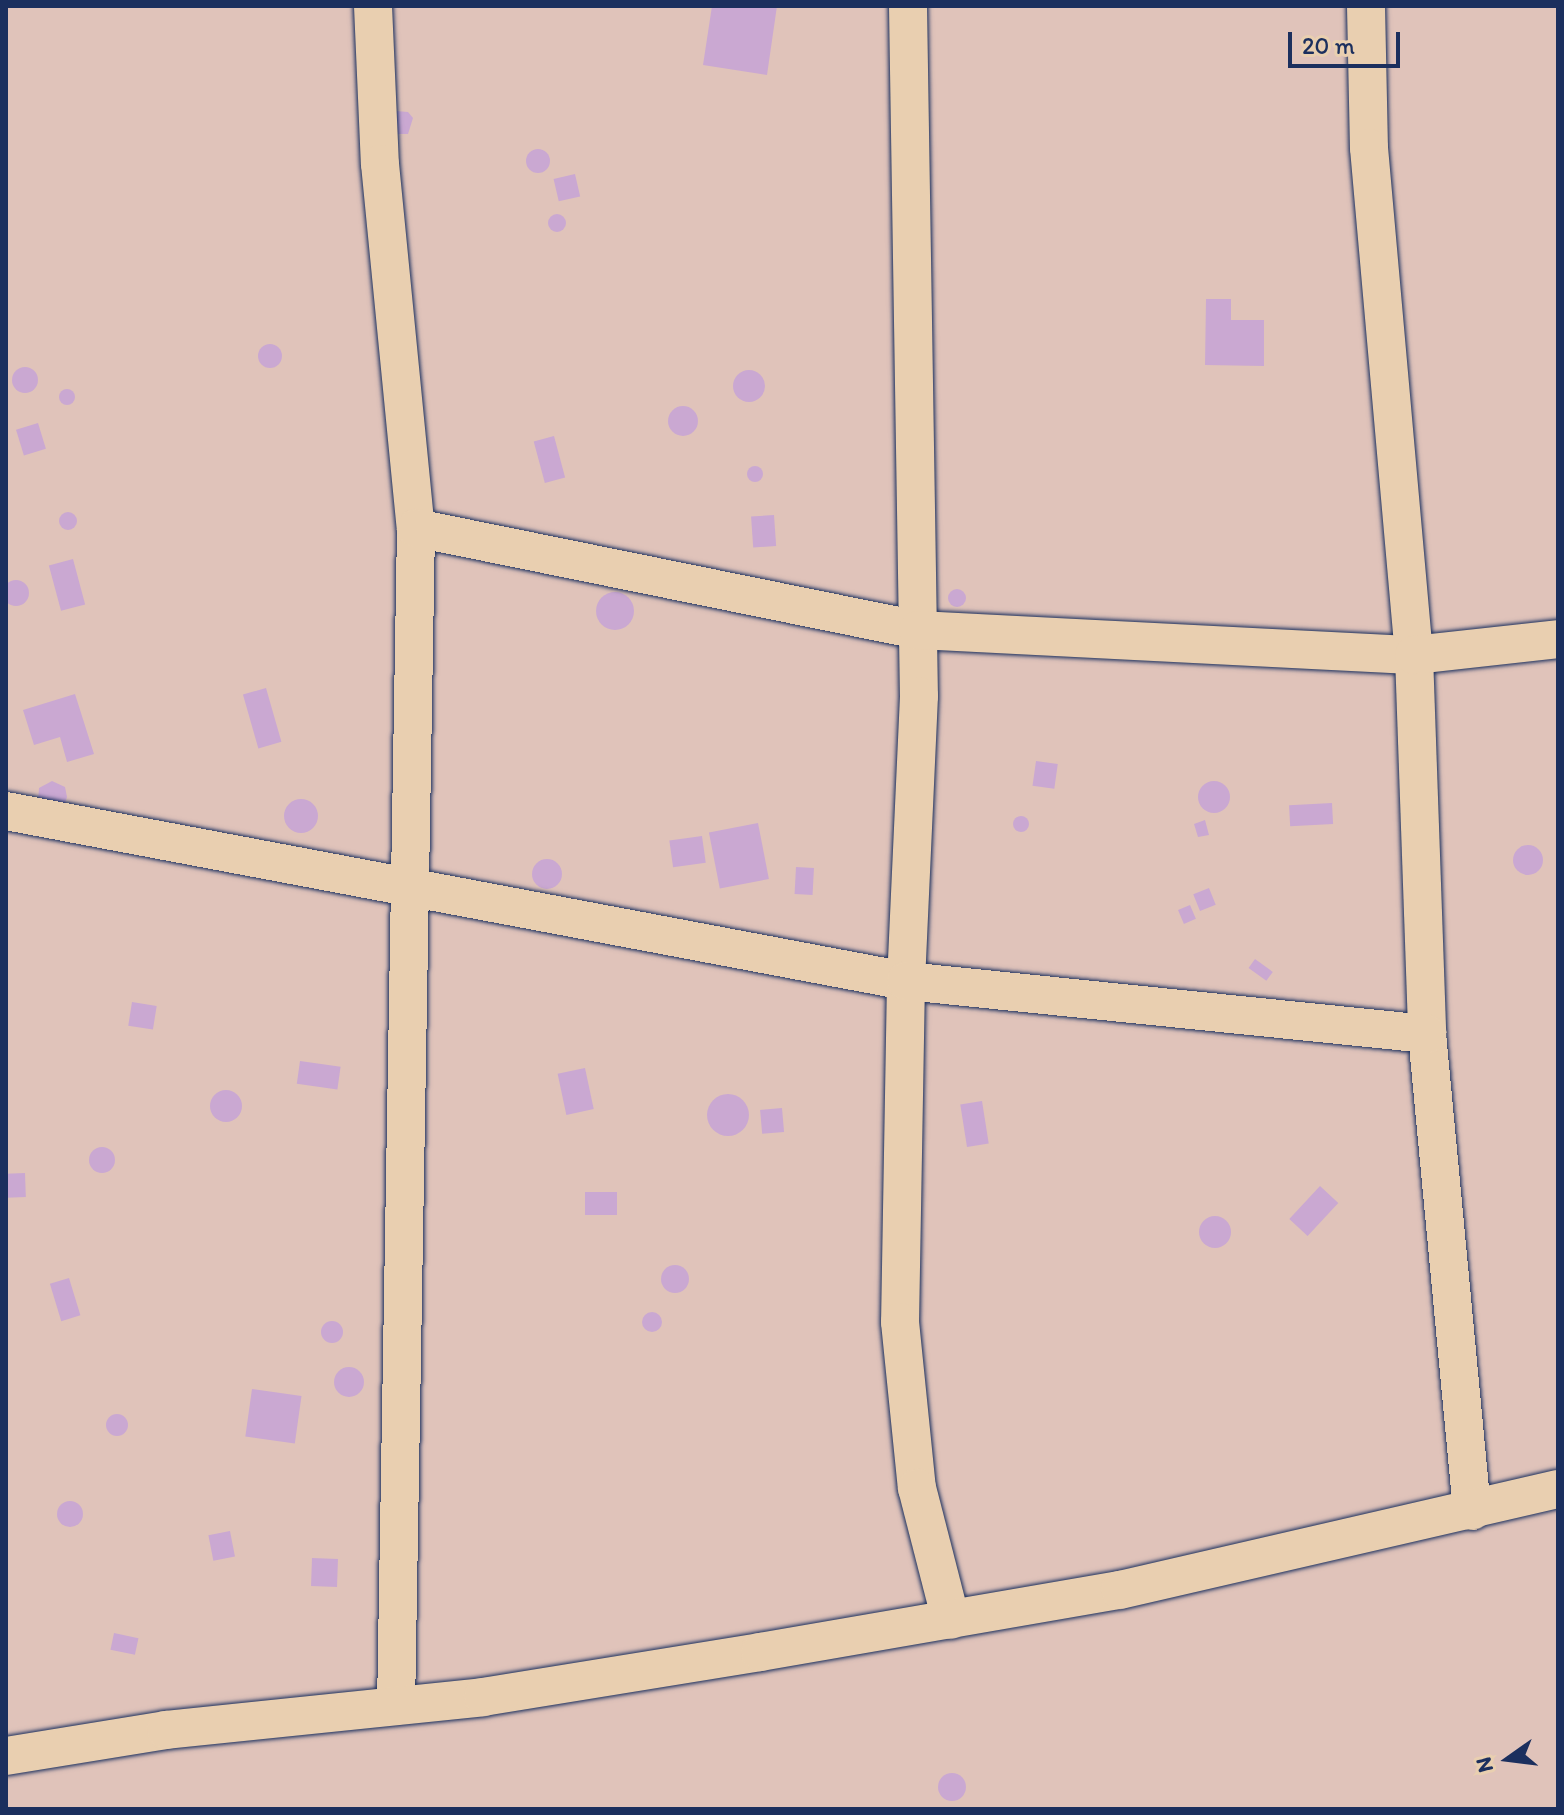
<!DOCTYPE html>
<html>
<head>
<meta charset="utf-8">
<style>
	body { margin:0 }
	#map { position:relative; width:1564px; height:1815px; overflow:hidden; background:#e0c3ba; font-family:Itim,sans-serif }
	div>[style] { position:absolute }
	.building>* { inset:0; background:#caa8d2; transform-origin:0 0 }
	.round { border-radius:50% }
	.roads { filter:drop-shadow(0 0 2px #1b2f5e) drop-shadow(0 0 2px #1b2f5e) }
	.street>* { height:38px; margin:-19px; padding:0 19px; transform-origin:19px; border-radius:19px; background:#e9cfb0 }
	span { translate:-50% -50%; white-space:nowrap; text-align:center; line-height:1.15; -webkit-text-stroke:6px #e9cfb0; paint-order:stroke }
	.frame { position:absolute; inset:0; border:8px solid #1b2f5e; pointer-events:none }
	.north { position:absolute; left:1468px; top:1719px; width:80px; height:80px; -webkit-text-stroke:6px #e9cfb0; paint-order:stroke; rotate:256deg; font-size:22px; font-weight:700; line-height:32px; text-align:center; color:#1b2f5e }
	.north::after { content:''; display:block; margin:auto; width:28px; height:36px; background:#1b2f5e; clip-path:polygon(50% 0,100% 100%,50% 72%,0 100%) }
	.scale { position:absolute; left:1288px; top:32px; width:112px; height:36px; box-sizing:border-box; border:4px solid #1b2f5e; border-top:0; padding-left:10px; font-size:24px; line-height:28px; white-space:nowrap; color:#1b2f5e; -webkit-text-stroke:6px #e9cfb0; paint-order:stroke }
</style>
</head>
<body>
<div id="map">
	<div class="building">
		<div style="clip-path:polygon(712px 6px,777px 6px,767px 75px,703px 65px)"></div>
		<div style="clip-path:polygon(396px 111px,408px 112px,413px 118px,408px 134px,396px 134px)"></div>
		<div class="round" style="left:526px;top:149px;width:24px;height:24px"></div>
		<div style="left:575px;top:174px;width:23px;height:22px;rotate:77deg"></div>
		<div class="round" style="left:548px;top:214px;width:18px;height:18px"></div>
		<div style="clip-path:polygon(1206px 299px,1231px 299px,1231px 320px,1264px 320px,1264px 366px,1205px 365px)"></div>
		<div class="round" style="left:258px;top:344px;width:24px;height:24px"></div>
		<div class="round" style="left:12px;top:367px;width:26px;height:26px"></div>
		<div class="round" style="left:733px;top:370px;width:32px;height:32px"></div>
		<div class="round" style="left:59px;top:389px;width:16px;height:16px"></div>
		<div class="round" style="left:668px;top:406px;width:30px;height:30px"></div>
		<div style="left:38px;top:423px;width:27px;height:23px;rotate:73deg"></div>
		<div style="left:554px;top:436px;width:43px;height:21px;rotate:75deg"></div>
		<div class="round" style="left:747px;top:466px;width:16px;height:16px"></div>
		<div class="round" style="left:59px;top:512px;width:18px;height:18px"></div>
		<div style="left:774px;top:515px;width:31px;height:23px;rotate:86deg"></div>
		<div style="left:73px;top:559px;width:47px;height:25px;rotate:75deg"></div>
		<div class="round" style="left:3px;top:580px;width:26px;height:26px"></div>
		<div class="round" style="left:948px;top:589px;width:18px;height:18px"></div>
		<div class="round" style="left:596px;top:592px;width:38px;height:38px"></div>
		<div style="left:266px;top:688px;width:56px;height:24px;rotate:74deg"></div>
		<div style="clip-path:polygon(75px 694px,94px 754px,67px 762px,60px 737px,34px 745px,23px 710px)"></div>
		<div style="left:1036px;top:761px;width:22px;height:25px;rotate:8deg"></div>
		<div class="round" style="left:1198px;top:781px;width:32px;height:32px"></div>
		<div style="clip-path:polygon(52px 781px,65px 787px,67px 797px,64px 806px,38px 802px,39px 788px)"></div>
		<div class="round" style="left:284px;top:799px;width:34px;height:34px"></div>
		<div style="left:1332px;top:803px;width:21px;height:43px;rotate:87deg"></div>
		<div class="round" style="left:1013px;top:816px;width:16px;height:16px"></div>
		<div style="clip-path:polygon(1205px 820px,1209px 835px,1198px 837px,1194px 824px)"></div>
		<div style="left:758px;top:823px;width:57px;height:50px;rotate:79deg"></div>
		<div style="left:702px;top:836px;width:27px;height:33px;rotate:82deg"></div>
		<div class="round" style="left:1513px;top:845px;width:30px;height:30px"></div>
		<div class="round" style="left:532px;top:859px;width:30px;height:30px"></div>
		<div style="left:796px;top:867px;width:18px;height:27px;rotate:3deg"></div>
		<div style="left:1209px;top:888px;width:18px;height:17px;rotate:68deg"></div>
		<div style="left:1190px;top:905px;width:15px;height:13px;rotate:67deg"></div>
		<div style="left:1255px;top:959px;width:22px;height:11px;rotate:36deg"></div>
		<div style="left:132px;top:1002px;width:25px;height:24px;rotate:9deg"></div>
		<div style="left:300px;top:1061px;width:41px;height:23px;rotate:8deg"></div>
		<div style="left:585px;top:1068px;width:42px;height:28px;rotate:78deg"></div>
		<div class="round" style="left:210px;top:1090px;width:32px;height:32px"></div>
		<div class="round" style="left:707px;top:1094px;width:42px;height:42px"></div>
		<div style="left:982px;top:1101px;width:43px;height:22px;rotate:81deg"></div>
		<div style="left:782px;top:1108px;width:24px;height:22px;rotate:85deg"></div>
		<div class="round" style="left:89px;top:1147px;width:26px;height:26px"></div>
		<div style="left:25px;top:1173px;width:24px;height:19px;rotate:88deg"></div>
		<div style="left:1320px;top:1186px;width:25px;height:45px;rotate:43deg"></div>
		<div style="left:585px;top:1192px;width:32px;height:23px"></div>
		<div class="round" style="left:1199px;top:1216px;width:32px;height:32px"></div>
		<div class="round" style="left:661px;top:1265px;width:28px;height:28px"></div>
		<div style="left:69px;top:1278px;width:39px;height:20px;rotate:73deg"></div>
		<div class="round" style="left:642px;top:1312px;width:20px;height:20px"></div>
		<div class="round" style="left:321px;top:1321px;width:22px;height:22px"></div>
		<div class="round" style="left:334px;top:1367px;width:30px;height:30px"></div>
		<div style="left:252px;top:1389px;width:50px;height:48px;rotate:8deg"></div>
		<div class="round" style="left:106px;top:1414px;width:22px;height:22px"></div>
		<div class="round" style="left:57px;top:1501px;width:26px;height:26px"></div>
		<div style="left:230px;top:1531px;width:26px;height:22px;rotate:79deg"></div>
		<div style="left:312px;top:1558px;width:26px;height:28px;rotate:2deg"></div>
		<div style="left:114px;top:1633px;width:25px;height:17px;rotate:12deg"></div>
		<div class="round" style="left:938px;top:1773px;width:28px;height:28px"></div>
	</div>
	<div class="roads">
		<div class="street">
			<div style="left:373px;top:6px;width:158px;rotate:87.5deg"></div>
			<div style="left:380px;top:164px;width:366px;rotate:84.4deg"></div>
			<div style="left:416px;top:528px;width:1178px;rotate:90.97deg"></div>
			<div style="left:908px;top:6px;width:690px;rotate:89.09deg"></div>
			<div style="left:919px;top:696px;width:285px;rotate:92.6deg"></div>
			<div style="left:906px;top:981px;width:341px;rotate:91deg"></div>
			<div style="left:900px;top:1322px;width:167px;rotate:84.2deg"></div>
			<div style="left:917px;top:1488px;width:136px;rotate:75.6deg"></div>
			<div style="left:1366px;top:6px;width:142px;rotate:88.8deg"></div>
			<div style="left:1369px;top:148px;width:509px;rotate:84.93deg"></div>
			<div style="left:1414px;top:655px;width:379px;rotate:88deg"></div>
			<div style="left:1427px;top:1034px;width:479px;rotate:84.6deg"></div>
			<div style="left:416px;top:528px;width:512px;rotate:11.49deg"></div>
			<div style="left:918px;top:630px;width:497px;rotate:2.9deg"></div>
			<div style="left:1414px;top:655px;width:145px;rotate:-6.3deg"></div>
			<div style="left:6px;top:811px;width:916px;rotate:10.7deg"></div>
			<div style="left:906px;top:981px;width:524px;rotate:5.81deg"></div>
			<div style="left:6px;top:1756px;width:162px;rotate:-9.2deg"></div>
			<div style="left:166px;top:1730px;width:319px;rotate:-5.9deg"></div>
			<div style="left:483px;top:1697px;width:281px;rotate:-9.2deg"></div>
			<div style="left:760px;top:1652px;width:365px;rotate:-9.8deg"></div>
			<div style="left:1120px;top:1590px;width:449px;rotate:-13deg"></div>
		</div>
	</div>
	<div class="frame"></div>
	<div class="north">N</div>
	<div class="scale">20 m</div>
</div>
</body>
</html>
